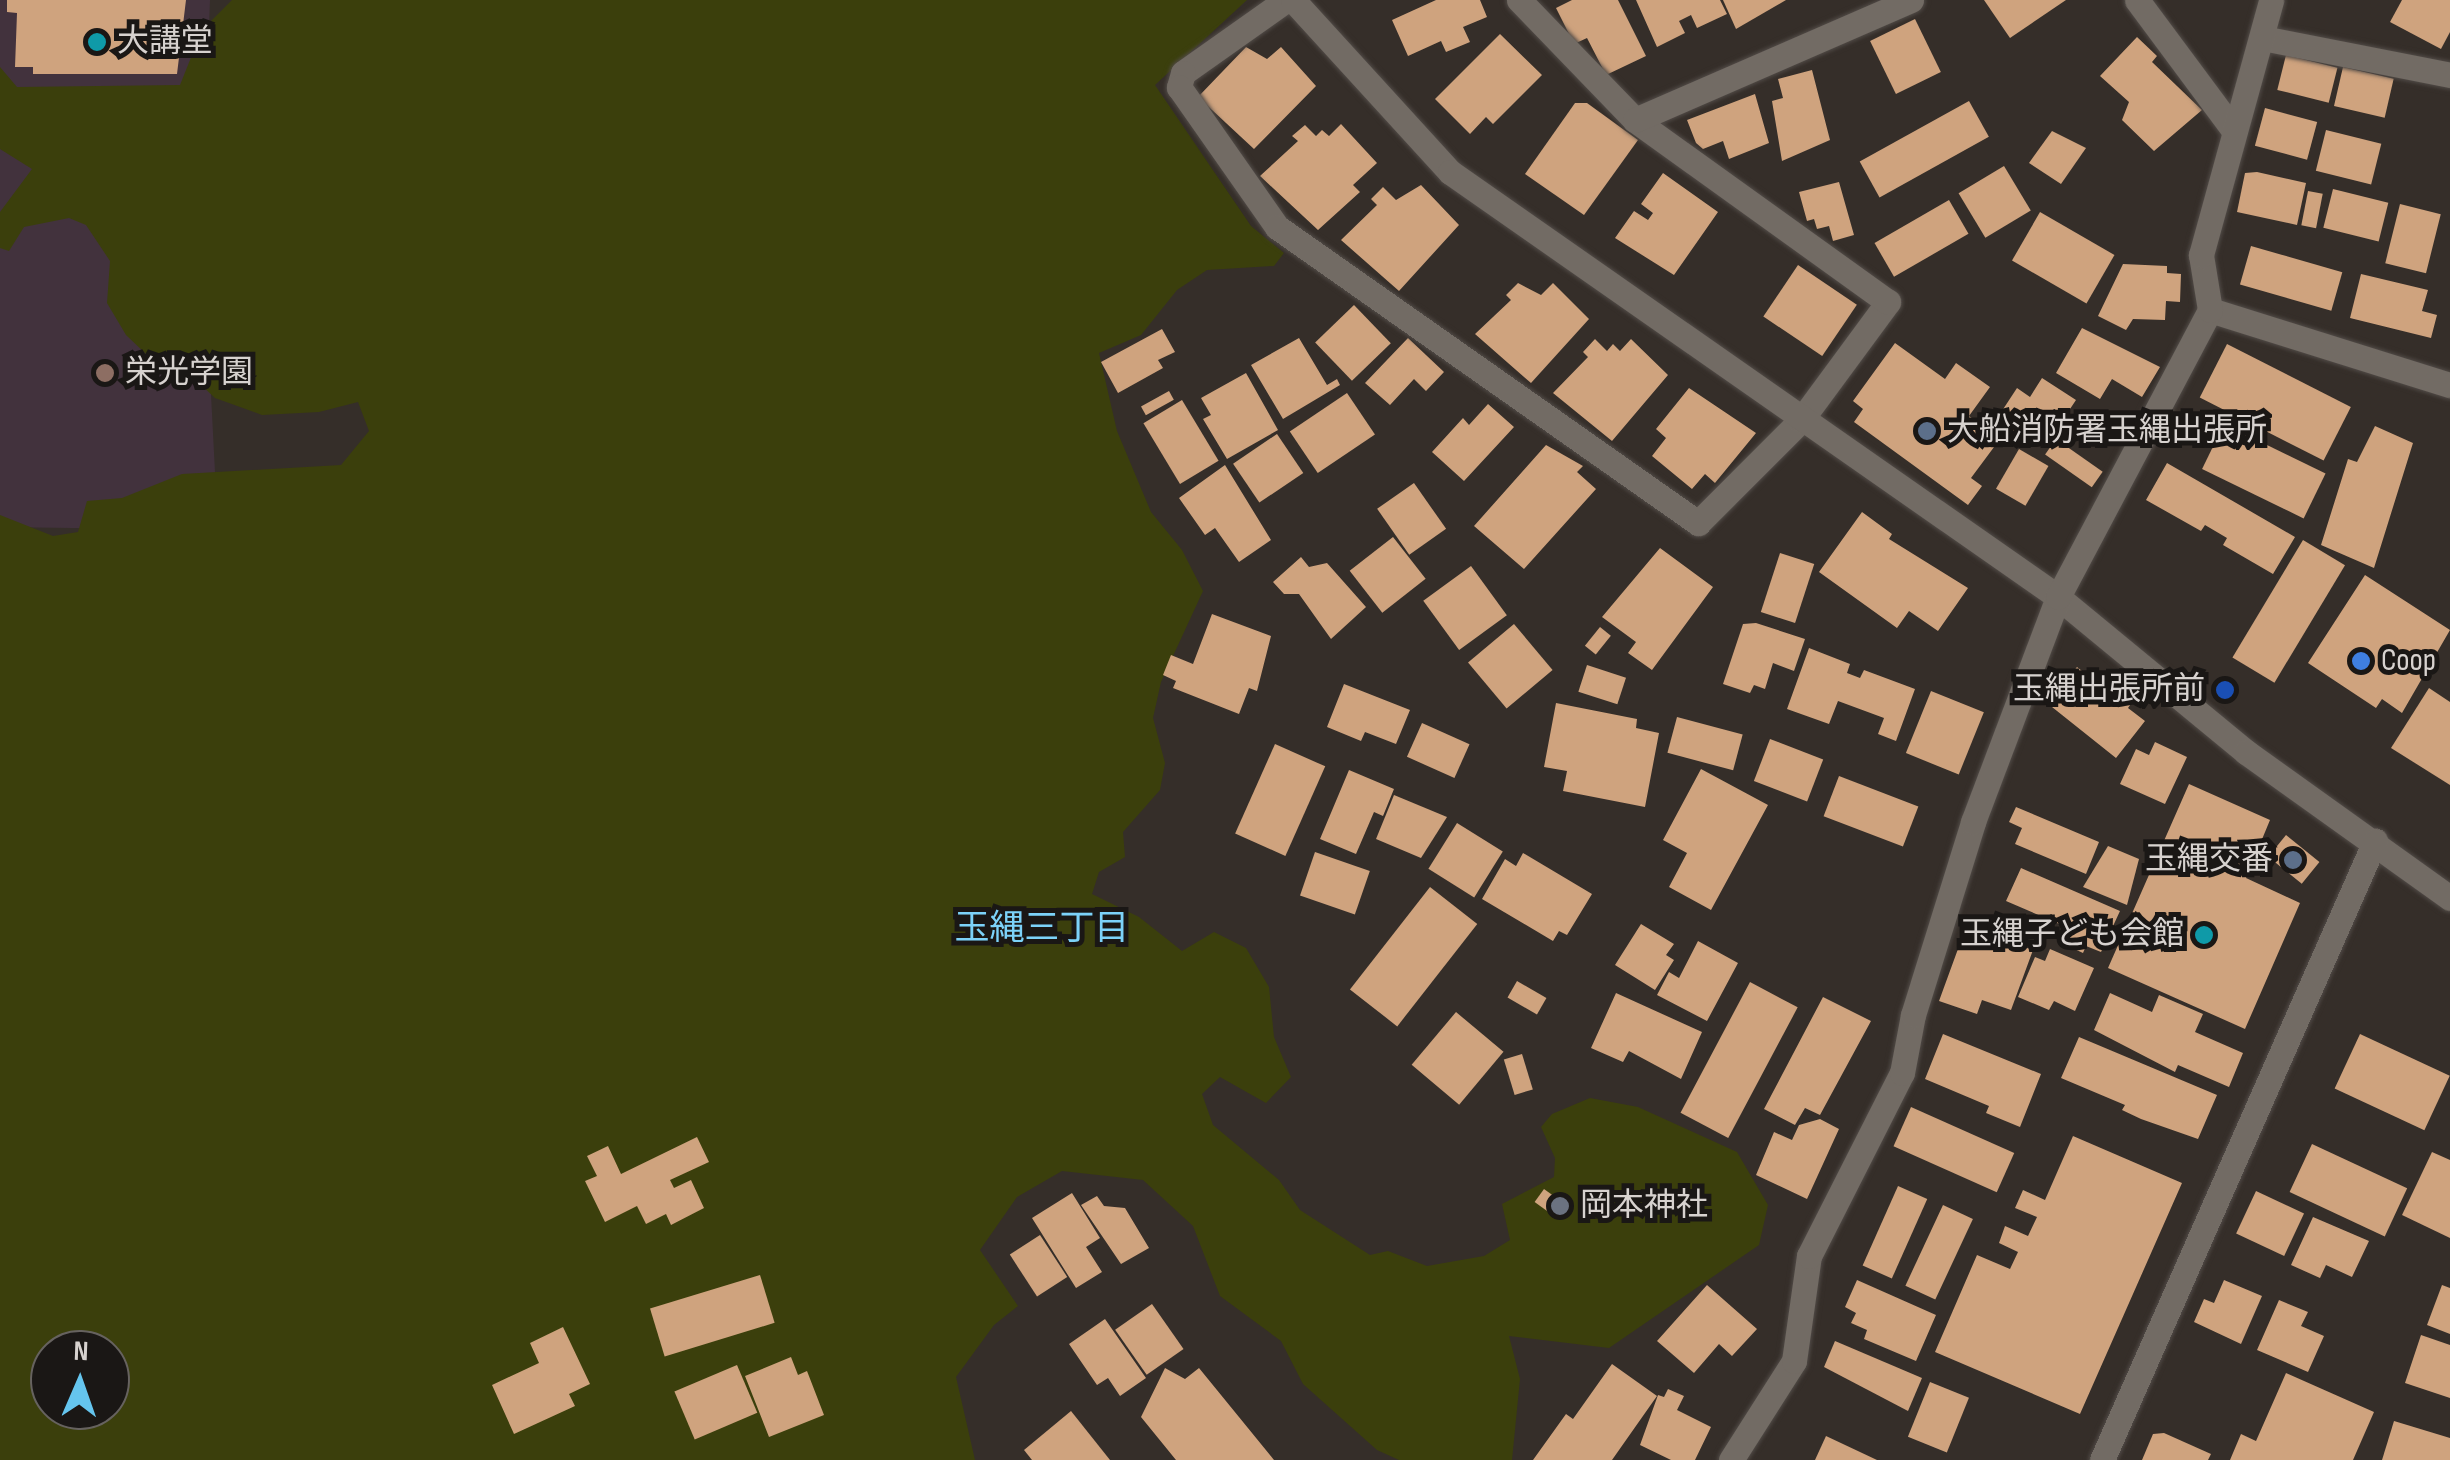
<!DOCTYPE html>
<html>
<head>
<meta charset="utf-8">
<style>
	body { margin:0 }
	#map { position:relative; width:2450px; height:1460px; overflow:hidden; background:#352e29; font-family:"Sofia Sans Condensed","Noto Sans JP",sans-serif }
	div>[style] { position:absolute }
	.education>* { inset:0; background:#42323d }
	.green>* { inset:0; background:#3b3f0c }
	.building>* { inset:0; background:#cfa37e; transform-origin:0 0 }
	.roads { filter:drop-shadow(0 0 2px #514b47) drop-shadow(0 0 2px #514b47) }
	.minor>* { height:25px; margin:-12.5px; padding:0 12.5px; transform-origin:12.5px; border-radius:12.5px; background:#726b64 }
	.dots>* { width:28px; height:28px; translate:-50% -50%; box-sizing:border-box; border:5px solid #1a1715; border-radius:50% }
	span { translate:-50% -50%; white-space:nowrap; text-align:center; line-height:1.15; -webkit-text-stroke:10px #1a1715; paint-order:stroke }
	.poi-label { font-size:32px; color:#d7d2cf }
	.left { translate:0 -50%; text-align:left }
	.right { translate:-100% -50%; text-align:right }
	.neighbourhood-label { font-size:35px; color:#7cd2f9 }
	.north { position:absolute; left:30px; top:1330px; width:100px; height:100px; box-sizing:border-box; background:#1a1715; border:2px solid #66625f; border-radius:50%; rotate:2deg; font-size:28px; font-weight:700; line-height:40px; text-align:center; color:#d7d2cf }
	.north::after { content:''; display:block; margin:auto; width:35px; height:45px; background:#65c5ee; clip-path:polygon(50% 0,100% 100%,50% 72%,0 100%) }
</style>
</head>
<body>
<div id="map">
	<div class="education">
		<div style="clip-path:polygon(0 0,210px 0,202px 220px,218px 530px,0 527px)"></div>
	</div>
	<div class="green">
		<div style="clip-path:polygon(evenodd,232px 0,1247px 0,1155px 85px,1251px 226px,1284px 253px,1274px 266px,1207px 270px,1177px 290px,1141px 335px,1099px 353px,1117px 431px,1151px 512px,1182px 550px,1203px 591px,1161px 682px,1153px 718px,1165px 763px,1160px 790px,1123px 832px,1125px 857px,1099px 872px,1092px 894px,1139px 917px,1182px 951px,1214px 932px,1246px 948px,1269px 987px,1274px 1037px,1291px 1077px,1266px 1103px,1220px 1077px,1202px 1094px,1213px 1125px,1279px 1180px,1300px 1210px,1370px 1255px,1388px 1251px,1427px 1266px,1484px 1256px,1510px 1240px,1502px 1204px,1554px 1177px,1555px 1158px,1541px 1127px,1552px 1114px,1590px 1098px,1638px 1107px,1737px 1152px,1768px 1205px,1759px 1245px,1609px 1348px,1509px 1336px,1520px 1379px,1512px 1460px,1399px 1460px,1377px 1450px,1303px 1384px,1281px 1341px,1220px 1296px,1193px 1226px,1143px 1180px,1062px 1171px,1017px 1197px,980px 1250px,1018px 1306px,994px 1325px,956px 1377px,975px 1460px,0 1460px,0 515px,53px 536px,78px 532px,87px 501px,122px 498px,182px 474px,341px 465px,369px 431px,358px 402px,319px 412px,262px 415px,215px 398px,197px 381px,166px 373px,126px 335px,107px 303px,110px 261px,86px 225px,69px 218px,24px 227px,9px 251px,0 248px,0 212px,32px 169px,0 149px,0 67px,17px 87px,180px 85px,202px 30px,232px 0,50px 1350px,110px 1350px,110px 1410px,50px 1410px,50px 1350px)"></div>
	</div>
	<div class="building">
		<div style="clip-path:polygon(7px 0,186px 0,177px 74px,33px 74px,33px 67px,15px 67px,17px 13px,7px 12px)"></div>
		<div style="clip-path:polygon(1436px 0,1480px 0,1487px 17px,1463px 27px,1470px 42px,1446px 52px,1441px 41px,1408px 56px,1392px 20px)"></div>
		<div style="clip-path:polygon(1572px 0,1618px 0,1646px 56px,1606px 75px,1587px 38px,1574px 44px,1556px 8px)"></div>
		<div style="clip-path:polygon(1636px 0,1720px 0,1727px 14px,1697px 28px,1691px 15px,1679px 21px,1685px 33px,1657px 47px)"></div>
		<div style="clip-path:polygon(1723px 0,1786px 0,1736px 29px)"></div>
		<div style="clip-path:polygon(1984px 0,2066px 0,2010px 38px)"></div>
		<div style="clip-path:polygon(2402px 0,2450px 0,2450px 32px,2441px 49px,2390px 22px)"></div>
		<div style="left:1915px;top:19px;width:59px;height:50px;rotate:64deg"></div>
		<div style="clip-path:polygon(1500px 34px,1542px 75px,1493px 124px,1486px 117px,1470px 134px,1435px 99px)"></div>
		<div style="clip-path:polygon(2137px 37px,2157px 56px,2152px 62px,2202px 110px,2154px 151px,2122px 120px,2129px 102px,2100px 76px)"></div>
		<div style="clip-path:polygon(1246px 47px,1267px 59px,1281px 47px,1316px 86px,1254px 149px,1198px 97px)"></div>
		<div style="left:2286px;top:55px;width:53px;height:36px;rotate:14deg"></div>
		<div style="left:2343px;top:67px;width:52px;height:40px;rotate:13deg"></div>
		<div style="clip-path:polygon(1812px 70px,1830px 140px,1782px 161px,1772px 101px,1783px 98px,1778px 79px)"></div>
		<div style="clip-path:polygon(1755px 94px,1769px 143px,1729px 159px,1723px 141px,1703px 149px,1696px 143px,1687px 120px)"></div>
		<div style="left:1969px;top:101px;width:41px;height:125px;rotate:61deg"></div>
		<div style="clip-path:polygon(1575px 103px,1587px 103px,1638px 140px,1584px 215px,1525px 174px)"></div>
		<div style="left:2265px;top:108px;width:54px;height:39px;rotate:15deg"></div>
		<div style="clip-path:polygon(1341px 124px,1377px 163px,1353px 185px,1360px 192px,1318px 230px,1260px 176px,1298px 141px,1292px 136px,1305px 125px,1316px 136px,1322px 130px,1329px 136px)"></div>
		<div style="left:2326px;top:130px;width:57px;height:42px;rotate:14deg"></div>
		<div style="clip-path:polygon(2052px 131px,2086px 148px,2061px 184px,2029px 163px)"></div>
		<div style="left:2004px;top:166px;width:52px;height:53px;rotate:59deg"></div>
		<div style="clip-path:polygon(2257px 172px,2306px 183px,2297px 225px,2237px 212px,2245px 173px)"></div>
		<div style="clip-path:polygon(1663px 173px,1718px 212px,1674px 275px,1615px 238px,1634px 211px,1648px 220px,1653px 213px,1641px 204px)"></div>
		<div style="clip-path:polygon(1839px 182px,1854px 235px,1833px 241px,1829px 226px,1817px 229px,1814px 219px,1807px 221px,1799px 192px)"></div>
		<div style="clip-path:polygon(1421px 185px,1459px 225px,1399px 291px,1341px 240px,1377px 205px,1371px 199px,1383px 187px,1396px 200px)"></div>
		<div style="left:2333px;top:189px;width:57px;height:40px;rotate:14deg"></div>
		<div style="left:2308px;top:191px;width:15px;height:35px;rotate:11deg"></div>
		<div style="left:1949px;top:200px;width:39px;height:86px;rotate:60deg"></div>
		<div style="left:2400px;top:204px;width:42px;height:61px;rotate:14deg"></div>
		<div style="left:2040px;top:212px;width:86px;height:56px;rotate:30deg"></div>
		<div style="left:2251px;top:246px;width:95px;height:40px;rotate:16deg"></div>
		<div style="clip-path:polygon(2123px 264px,2167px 266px,2167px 273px,2181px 274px,2180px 302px,2166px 301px,2165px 320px,2133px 319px,2126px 330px,2098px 316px)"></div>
		<div style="left:1798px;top:265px;width:71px;height:62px;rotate:34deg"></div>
		<div style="clip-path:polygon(2361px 274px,2428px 290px,2422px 311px,2437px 315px,2431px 338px,2350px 318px)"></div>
		<div style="clip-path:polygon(1518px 283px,1541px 295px,1553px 283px,1589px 319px,1531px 383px,1475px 334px,1511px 300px,1506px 295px)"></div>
		<div style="left:1354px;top:305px;width:53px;height:54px;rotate:46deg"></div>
		<div style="clip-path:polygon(2082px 328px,2160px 367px,2142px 397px,2112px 379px,2100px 399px,2056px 373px)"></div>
		<div style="clip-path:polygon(1162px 329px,1175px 352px,1158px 360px,1163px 368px,1118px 393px,1101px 362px)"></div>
		<div style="clip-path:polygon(1299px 338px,1327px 385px,1337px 379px,1340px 385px,1283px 419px,1251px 365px)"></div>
		<div style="clip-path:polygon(1408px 338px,1444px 372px,1426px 391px,1414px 379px,1390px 405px,1365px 383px)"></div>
		<div style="clip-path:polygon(1595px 339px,1607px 351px,1613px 344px,1620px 351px,1631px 339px,1668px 375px,1612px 441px,1553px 393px,1588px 357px,1583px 352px)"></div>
		<div style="clip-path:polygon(1895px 343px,1945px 379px,1956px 363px,1990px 387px,1969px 416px,2000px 439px,1971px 478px,1982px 486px,1968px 505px,1854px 422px,1863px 409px,1853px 401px)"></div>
		<div style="left:2227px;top:344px;width:139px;height:60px;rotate:27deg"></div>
		<div style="clip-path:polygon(1246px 373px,1278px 430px,1227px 459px,1203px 419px,1211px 415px,1201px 398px)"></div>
		<div style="clip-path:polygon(2042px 378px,2076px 400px,2052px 436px,2043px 430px,2034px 444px,1996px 420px,2017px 388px,2030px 397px)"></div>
		<div style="clip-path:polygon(1689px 388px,1756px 433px,1715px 483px,1705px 474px,1692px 489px,1652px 456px,1666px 438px,1656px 429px)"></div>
		<div style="left:1169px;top:391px;width:10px;height:32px;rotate:61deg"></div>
		<div style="left:1347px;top:393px;width:50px;height:69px;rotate:56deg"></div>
		<div style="left:1182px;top:400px;width:71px;height:45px;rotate:59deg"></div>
		<div style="clip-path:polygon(1488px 404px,1514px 427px,1464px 481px,1432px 452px,1463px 418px,1469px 425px)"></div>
		<div style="left:2224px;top:424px;width:113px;height:50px;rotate:26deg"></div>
		<div style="clip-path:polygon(2375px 426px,2413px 443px,2374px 568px,2321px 545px,2348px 459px,2357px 462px)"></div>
		<div style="left:1277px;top:434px;width:47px;height:53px;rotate:56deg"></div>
		<div style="left:2056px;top:439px;width:57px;height:19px;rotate:35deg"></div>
		<div style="clip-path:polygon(1546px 445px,1583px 466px,1577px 472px,1596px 489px,1524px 569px,1474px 526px)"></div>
		<div style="left:2019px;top:449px;width:34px;height:46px;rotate:30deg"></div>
		<div style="clip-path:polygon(2167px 463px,2295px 537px,2273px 574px,2223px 545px,2227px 538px,2205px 525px,2201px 531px,2146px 500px)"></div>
		<div style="clip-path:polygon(1225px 465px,1271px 540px,1239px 562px,1215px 528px,1205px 535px,1179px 498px)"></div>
		<div style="left:1414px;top:483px;width:56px;height:45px;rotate:55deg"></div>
		<div style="clip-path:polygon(1862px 512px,1892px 534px,1889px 539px,1968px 588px,1938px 631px,1909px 611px,1897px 628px,1819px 572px)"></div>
		<div style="left:1393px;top:537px;width:53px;height:55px;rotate:52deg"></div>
		<div style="left:2303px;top:540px;width:49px;height:137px;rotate:31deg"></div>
		<div style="clip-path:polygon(1660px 548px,1713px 587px,1652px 670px,1628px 653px,1636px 642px,1602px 617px)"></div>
		<div style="left:1780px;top:553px;width:36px;height:62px;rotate:18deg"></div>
		<div style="clip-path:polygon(1301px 557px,1309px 567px,1327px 563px,1366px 607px,1331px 639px,1299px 594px,1284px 594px,1273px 582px)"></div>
		<div style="left:1471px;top:566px;width:61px;height:59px;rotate:54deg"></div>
		<div style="clip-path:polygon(2365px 575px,2450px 630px,2402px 713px,2382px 699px,2376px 708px,2308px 663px)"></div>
		<div style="clip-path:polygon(1212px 614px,1271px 636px,1257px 691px,1249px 688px,1239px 714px,1173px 688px,1176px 681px,1163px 675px,1171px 655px,1193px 664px)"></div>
		<div style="clip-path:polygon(1756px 623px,1805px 639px,1794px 671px,1773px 663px,1765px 689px,1754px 685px,1750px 693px,1723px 684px,1743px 624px)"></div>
		<div style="left:1514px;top:624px;width:60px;height:60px;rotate:50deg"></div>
		<div style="left:1600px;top:627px;width:14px;height:24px;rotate:39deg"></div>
		<div style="clip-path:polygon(1809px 648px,1850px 664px,1847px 673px,1860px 678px,1864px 670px,1915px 689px,1896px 741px,1878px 734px,1884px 718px,1838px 701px,1829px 724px,1787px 709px)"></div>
		<div style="left:1587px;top:665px;width:41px;height:28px;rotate:18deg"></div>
		<div style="clip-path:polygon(2077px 667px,2092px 679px,2097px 673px,2133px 701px,2128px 708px,2145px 721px,2116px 758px,2047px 703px)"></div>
		<div style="clip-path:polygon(1344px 684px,1410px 710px,1396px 744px,1365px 732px,1361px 741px,1327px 727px)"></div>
		<div style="clip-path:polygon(2429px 688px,2450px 702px,2450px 785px,2391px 748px)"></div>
		<div style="left:1931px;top:691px;width:57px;height:67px;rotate:22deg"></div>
		<div style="clip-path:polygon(1556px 703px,1637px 719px,1636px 728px,1659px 733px,1645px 807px,1563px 791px,1567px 771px,1544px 767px)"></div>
		<div style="left:1677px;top:717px;width:68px;height:37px;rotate:15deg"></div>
		<div style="left:1422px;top:723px;width:52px;height:37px;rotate:24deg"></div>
		<div style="left:1770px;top:739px;width:57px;height:45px;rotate:21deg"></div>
		<div style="clip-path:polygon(2155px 742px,2187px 757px,2165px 804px,2120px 784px,2136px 749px,2149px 755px)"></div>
		<div style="left:1275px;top:744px;width:55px;height:98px;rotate:24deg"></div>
		<div style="clip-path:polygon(1701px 769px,1768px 805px,1711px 910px,1669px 887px,1687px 853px,1663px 840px)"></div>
		<div style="clip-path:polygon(1349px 770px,1394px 789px,1383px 816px,1374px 812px,1356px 854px,1320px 839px)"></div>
		<div style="left:1839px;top:776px;width:85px;height:43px;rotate:21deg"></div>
		<div style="clip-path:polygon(2189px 784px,2270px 820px,2246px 878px,2300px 903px,2245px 1029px,2108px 968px)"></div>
		<div style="clip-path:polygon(1394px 795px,1447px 817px,1421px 858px,1376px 839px)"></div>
		<div style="clip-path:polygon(2016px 807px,2099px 842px,2086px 874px,2015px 844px,2022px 828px,2009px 822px)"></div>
		<div style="left:1457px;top:823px;width:54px;height:54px;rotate:32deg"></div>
		<div style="left:2286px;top:835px;width:43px;height:28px;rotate:39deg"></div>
		<div style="clip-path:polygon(2108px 846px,2139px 859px,2127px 905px,2083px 887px)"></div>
		<div style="left:1315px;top:852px;width:58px;height:46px;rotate:19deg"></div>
		<div style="clip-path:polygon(1523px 853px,1592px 894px,1567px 935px,1559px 931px,1553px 941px,1482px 899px,1505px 859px,1516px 866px)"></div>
		<div style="clip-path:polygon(2021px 868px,2120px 911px,2101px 952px,2086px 946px,2083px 953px,2057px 941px,2064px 926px,2006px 901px)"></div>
		<div style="left:1430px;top:887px;width:60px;height:130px;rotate:38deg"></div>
		<div style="clip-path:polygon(1641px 924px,1674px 944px,1666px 955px,1674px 960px,1655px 990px,1615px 965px)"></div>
		<div style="clip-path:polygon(1966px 927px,2033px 950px,2011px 1010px,1982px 1000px,1977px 1014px,1939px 1001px)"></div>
		<div style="clip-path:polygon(1698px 941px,1738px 963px,1707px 1021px,1657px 995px,1669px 972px,1679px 978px)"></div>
		<div style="clip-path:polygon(2050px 949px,2094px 968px,2075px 1011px,2054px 1001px,2049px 1010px,2018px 997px,2035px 957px,2045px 961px)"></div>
		<div style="left:1517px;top:981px;width:34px;height:19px;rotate:30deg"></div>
		<div style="left:1750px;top:982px;width:54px;height:148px;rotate:28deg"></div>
		<div style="clip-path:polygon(1616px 993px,1702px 1032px,1681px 1079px,1629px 1051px,1623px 1062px,1591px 1048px)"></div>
		<div style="clip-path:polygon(2110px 993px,2152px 1012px,2159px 995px,2203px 1014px,2195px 1032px,2243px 1053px,2229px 1087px,2178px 1065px,2175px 1072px,2094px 1030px)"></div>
		<div style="clip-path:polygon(1823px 997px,1871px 1021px,1820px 1115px,1805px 1108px,1795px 1125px,1764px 1109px)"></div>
		<div style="left:1456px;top:1012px;width:62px;height:69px;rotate:40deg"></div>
		<div style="clip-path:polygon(1943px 1034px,2041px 1074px,2020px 1127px,1986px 1113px,1989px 1106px,1925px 1079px)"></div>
		<div style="left:2360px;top:1034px;width:99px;height:60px;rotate:25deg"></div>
		<div style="clip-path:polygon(2079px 1037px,2217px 1095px,2198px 1139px,2141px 1119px,2122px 1110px,2125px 1105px,2061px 1078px)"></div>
		<div style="left:1522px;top:1054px;width:37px;height:19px;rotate:73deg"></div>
		<div style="left:1911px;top:1107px;width:113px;height:43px;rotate:24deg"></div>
		<div style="clip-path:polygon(1820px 1119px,1839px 1129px,1807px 1199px,1756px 1175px,1774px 1132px,1792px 1140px,1799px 1125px)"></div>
		<div style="clip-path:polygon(2073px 1136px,2182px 1183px,2080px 1414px,1935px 1352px,1977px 1255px,2010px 1269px,2018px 1252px,1999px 1243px,2005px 1226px,2028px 1236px,2037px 1217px,2015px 1208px,2023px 1190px,2045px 1200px)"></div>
		<div style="clip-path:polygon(697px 1137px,709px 1162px,670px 1180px,674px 1188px,691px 1180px,704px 1208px,671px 1225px,666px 1214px,646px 1224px,637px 1206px,605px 1222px,585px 1181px,597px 1176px,587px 1156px,608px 1146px,621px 1174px)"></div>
		<div style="left:2312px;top:1144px;width:105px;height:53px;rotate:25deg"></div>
		<div style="clip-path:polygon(2432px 1152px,2450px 1160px,2450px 1238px,2402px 1215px)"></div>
		<div style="left:1898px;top:1186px;width:32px;height:87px;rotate:24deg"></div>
		<div style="left:1544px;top:1189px;width:24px;height:16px;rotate:36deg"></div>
		<div style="left:2256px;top:1191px;width:53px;height:47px;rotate:25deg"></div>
		<div style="clip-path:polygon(1072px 1193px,1100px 1238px,1086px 1247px,1102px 1272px,1076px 1288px,1032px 1218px)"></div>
		<div style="clip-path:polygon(1097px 1196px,1104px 1206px,1125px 1208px,1149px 1248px,1121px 1264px,1081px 1205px)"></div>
		<div style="left:1943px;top:1205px;width:33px;height:89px;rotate:25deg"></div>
		<div style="clip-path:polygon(2313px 1217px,2369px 1241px,2352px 1277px,2326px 1265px,2320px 1278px,2291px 1265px)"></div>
		<div style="left:1040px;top:1235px;width:50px;height:36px;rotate:57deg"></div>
		<div style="left:760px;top:1275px;width:50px;height:115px;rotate:73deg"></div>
		<div style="clip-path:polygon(1857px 1280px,1936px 1315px,1916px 1361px,1864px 1339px,1867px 1330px,1851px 1323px,1856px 1313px,1845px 1307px)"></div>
		<div style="clip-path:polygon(2224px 1280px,2262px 1296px,2241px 1344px,2194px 1322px,2204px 1299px,2214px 1303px)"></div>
		<div style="clip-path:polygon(1707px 1285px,1757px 1329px,1732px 1356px,1719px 1344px,1694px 1373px,1657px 1341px)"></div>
		<div style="clip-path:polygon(2442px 1285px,2450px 1288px,2450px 1334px,2427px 1325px)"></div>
		<div style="clip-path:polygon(2279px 1300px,2308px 1312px,2301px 1326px,2324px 1336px,2308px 1372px,2257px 1350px)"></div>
		<div style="left:1152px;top:1304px;width:55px;height:45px;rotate:55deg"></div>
		<div style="clip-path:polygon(1105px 1319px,1146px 1378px,1120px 1396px,1108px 1378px,1097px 1385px,1069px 1344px)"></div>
		<div style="clip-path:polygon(563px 1327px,590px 1384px,569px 1394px,575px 1406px,514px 1434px,492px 1385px,539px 1363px,530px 1343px)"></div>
		<div style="clip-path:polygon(2421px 1335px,2450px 1345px,2450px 1398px,2405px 1383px)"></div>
		<div style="clip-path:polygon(1835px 1341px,1922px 1378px,1908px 1411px,1824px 1367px)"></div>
		<div style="clip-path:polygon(791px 1357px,798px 1375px,807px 1371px,824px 1415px,769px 1437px,745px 1376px)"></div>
		<div style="clip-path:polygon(1612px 1364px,1657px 1396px,1612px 1460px,1533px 1460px,1566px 1414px,1573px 1419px)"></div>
		<div style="left:737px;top:1365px;width:52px;height:68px;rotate:67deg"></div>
		<div style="clip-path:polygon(1165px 1368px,1185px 1379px,1199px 1368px,1274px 1460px,1176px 1460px,1141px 1417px)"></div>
		<div style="clip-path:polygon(2286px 1373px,2374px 1412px,2353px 1460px,2230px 1460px,2241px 1434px,2256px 1441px)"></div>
		<div style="left:1930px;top:1382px;width:42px;height:59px;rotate:22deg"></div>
		<div style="clip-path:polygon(1668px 1389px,1684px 1396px,1677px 1410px,1711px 1427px,1695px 1460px,1671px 1460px,1640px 1445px,1658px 1395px,1664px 1397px)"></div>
		<div style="clip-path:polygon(1071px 1411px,1110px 1460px,1032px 1460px,1024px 1450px)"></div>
		<div style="clip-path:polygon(2394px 1421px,2450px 1438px,2450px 1460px,2382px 1460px)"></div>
		<div style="clip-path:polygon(2164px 1433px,2211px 1454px,2208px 1460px,2142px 1460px,2153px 1434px)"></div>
		<div style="clip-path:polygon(1826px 1436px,1877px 1460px,1815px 1460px)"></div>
	</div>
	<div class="roads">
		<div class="minor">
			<div style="left:1286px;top:0;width:126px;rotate:144.7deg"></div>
			<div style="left:1183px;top:73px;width:15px;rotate:106deg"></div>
			<div style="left:1179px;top:87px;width:171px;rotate:55deg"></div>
			<div style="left:1277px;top:227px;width:515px;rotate:35.11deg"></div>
			<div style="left:1698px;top:523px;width:146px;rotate:-45deg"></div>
			<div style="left:1801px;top:420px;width:147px;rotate:-53.6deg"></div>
			<div style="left:1888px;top:302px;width:312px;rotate:-144.3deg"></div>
			<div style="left:1635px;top:120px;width:167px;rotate:-134deg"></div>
			<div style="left:1293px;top:0;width:233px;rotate:47.6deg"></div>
			<div style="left:1450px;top:172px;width:742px;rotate:34.95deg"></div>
			<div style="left:2058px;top:597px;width:244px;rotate:39.5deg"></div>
			<div style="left:2246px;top:752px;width:251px;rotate:35.6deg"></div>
			<div style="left:2137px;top:0;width:159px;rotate:53.4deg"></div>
			<div style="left:2262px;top:38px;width:192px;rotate:11.1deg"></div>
			<div style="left:1635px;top:120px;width:301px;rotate:-23.5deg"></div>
			<div style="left:2210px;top:310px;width:251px;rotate:17.4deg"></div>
			<div style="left:1731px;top:1460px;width:117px;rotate:-57.5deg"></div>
			<div style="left:1794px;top:1361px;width:106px;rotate:-81.9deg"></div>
			<div style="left:1809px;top:1256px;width:205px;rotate:-63.1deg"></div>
			<div style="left:1902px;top:1073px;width:59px;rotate:-79.3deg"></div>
			<div style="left:1913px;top:1015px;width:202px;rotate:-72.7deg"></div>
			<div style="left:1973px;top:822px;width:241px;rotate:-69.3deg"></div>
			<div style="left:2058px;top:597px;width:325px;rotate:-62.1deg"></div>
			<div style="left:2210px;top:310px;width:56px;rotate:-99.3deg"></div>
			<div style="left:2201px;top:255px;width:264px;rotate:-74.6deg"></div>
			<div style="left:2102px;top:1460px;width:677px;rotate:-66.2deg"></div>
		</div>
	</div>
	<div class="dots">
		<div style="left:97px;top:42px;background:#0f9aa8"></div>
		<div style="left:105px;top:373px;background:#8d6e63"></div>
		<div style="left:1927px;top:431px;background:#5c6f8a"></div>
		<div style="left:2361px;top:661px;background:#3f7fe0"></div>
		<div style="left:2225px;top:690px;background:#1a4fb4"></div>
		<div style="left:2293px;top:860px;background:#5c6f8a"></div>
		<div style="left:2204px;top:935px;background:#0f9aa8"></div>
		<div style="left:1560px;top:1206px;background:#6b7280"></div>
	</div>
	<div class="poi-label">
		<span class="left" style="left:117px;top:42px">大講堂</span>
		<span class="left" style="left:125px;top:373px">栄光学園</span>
		<span class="left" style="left:1947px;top:431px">大船消防署玉縄出張所</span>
		<span class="left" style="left:2381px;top:661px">Coop</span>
		<span class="right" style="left:2205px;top:690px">玉縄出張所前</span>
		<span class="right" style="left:2273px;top:860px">玉縄交番</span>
		<span class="right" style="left:2184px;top:935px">玉縄子ども会館</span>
		<span class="left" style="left:1580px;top:1206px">岡本神社</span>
	</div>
	<div class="neighbourhood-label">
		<span style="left:1042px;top:929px">玉縄三丁目</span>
	</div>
	<div class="north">N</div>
</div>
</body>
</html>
